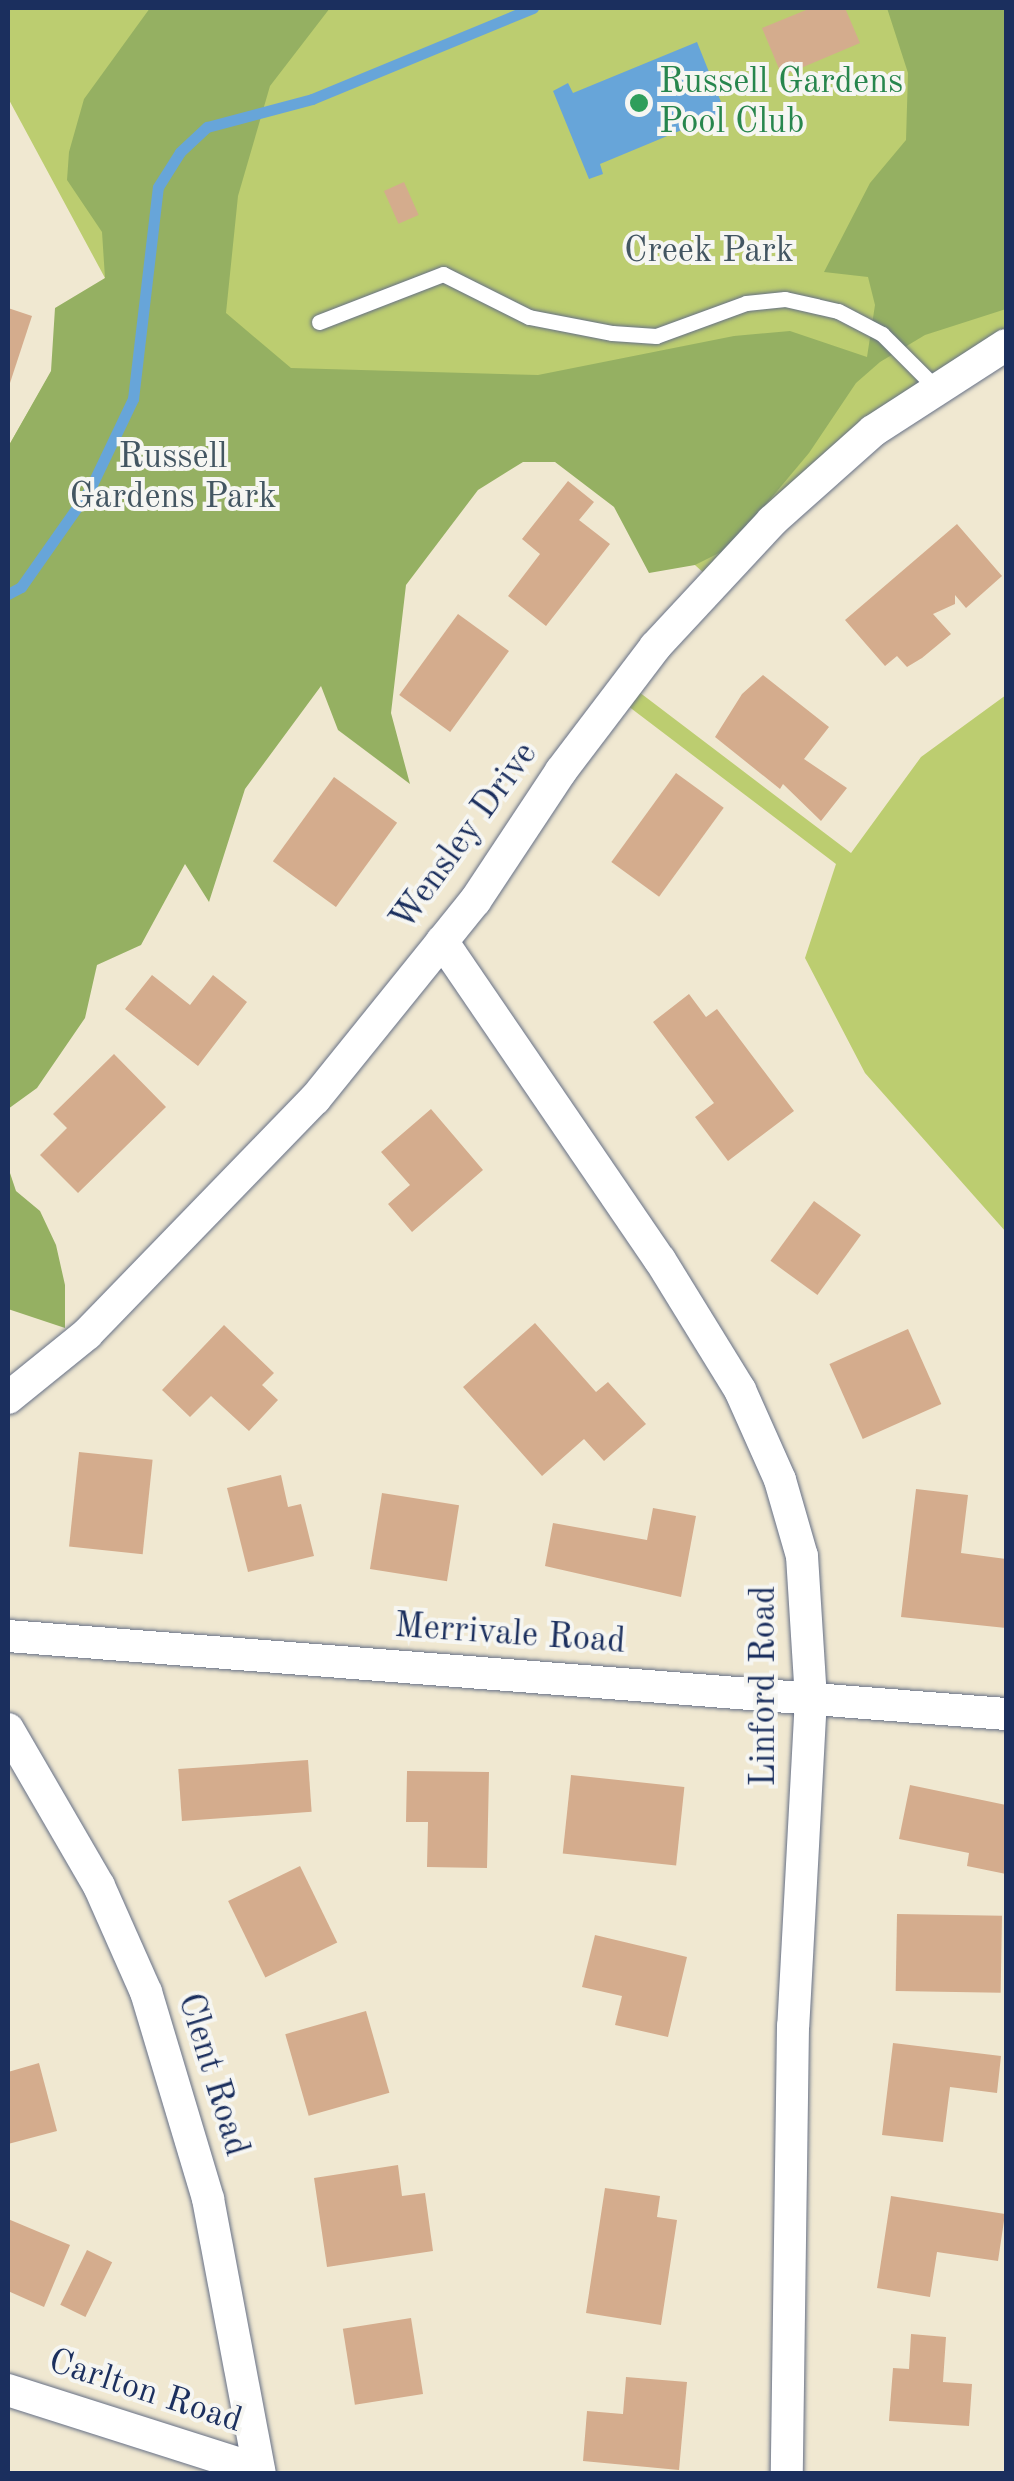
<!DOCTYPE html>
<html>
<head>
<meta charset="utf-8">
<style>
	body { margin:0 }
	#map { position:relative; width:1014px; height:2481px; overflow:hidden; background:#f0e8d1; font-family:"Old Standard TT",serif }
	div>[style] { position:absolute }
	.green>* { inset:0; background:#bccd70 }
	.forest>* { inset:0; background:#95b062 }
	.water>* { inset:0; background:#67a5d9 }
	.stream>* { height:11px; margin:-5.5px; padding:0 5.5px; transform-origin:5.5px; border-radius:5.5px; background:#67a5d9 }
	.building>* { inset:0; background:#d4ac8d; transform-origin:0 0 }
	.roads { filter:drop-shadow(0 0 2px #667086) drop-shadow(0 0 2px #667086) }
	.lane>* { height:15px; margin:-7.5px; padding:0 7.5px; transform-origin:7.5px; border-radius:7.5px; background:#fff }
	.street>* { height:32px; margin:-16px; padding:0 16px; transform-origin:16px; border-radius:16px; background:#fff }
	.dots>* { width:28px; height:28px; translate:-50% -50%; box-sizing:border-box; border:5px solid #f6f6f2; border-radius:50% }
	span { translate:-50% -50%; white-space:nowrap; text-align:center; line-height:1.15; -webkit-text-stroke:8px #f6f6f2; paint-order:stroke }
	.leisure-label { font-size:35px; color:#27864d }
	.left { translate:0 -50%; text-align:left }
	.park-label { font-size:35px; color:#435662 }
	.street-label { font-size:35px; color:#1b2f5e }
	.frame { position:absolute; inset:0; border:10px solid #1b2f5e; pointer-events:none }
</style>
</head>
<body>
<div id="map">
	<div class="green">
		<div style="clip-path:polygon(8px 8px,1006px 8px,1006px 345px,934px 386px,715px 583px,542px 428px,8px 447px,105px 278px,8px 98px)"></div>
		<div style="clip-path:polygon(639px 692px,851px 853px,921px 757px,1006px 695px,1006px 1232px,865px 1073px,805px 958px,836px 864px,628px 706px)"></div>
	</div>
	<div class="forest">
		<div style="clip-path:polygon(150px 8px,330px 8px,270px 86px,238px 196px,226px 313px,291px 368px,538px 375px,734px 336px,790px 331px,867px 357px,875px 305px,868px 277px,824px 272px,870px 183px,906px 140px,908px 73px,887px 8px,1006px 8px,1006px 309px,925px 335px,880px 362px,856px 383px,809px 453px,747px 527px,727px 549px,695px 565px,649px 573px,614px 507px,555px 462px,523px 462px,478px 490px,406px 585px,391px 713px,410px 784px,338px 730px,321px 686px,245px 789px,209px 902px,185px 864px,141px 945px,97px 965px,85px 1018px,37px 1088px,8px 1109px,8px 447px,51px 371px,55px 308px,105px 278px,102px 232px,67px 180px,69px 152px,84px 99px)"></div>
		<div style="clip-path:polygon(8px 1167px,16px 1191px,40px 1211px,56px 1245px,65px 1285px,65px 1328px,8px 1309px)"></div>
	</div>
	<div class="water">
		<div style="clip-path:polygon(697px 42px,725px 112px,600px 164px,603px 174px,589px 179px,553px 91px,568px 83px,573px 93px)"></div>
	</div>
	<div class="stream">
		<div style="left:8px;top:594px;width:15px;rotate:-28deg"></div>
		<div style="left:21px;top:587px;width:120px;rotate:-54.9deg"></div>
		<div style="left:90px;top:489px;width:100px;rotate:-64.5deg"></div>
		<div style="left:133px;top:399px;width:213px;rotate:-83.3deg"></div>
		<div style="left:158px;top:187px;width:41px;rotate:-57.8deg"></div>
		<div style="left:180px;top:152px;width:37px;rotate:-43deg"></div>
		<div style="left:207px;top:127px;width:109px;rotate:-14.9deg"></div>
		<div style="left:312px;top:99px;width:239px;rotate:-22.4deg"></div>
	</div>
	<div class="building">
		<div style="clip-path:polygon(811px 8px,845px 8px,860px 43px,782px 76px,762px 28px)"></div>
		<div style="left:404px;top:182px;width:36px;height:22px;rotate:66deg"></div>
		<div style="clip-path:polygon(8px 308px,32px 316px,8px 389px)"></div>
		<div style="clip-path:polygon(568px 481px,594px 502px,579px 520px,610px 544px,546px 626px,508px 596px,540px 554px,522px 539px)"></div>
		<div style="clip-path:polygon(957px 524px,1002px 576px,966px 608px,955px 595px,955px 604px,933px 614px,951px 634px,922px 658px,907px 667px,897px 656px,885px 666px,845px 620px)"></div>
		<div style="left:458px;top:614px;width:63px;height:100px;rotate:36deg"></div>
		<div style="clip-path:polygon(763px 675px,829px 727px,804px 759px,847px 788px,821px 821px,783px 784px,780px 789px,715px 737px,742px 694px)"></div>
		<div style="left:676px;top:773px;width:59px;height:110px;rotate:36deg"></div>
		<div style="left:334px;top:777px;width:78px;height:104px;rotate:36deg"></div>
		<div style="clip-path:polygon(152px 975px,190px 1005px,213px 975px,247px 1002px,198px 1066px,125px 1009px)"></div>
		<div style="clip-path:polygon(689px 994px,706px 1017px,717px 1009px,794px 1111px,728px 1161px,695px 1117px,714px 1103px,653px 1022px)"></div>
		<div style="clip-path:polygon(114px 1054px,166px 1107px,78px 1193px,40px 1155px,67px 1128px,53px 1114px)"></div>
		<div style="clip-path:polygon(431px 1109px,483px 1170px,412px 1232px,388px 1204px,410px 1185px,381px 1152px)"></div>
		<div style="left:814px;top:1201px;width:58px;height:74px;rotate:36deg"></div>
		<div style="clip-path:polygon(535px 1323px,596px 1392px,608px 1382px,646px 1424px,604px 1461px,584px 1439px,542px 1476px,463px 1387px)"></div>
		<div style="clip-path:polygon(224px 1325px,274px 1373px,262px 1385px,278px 1400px,249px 1431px,211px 1396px,190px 1417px,162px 1390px)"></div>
		<div style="left:908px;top:1329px;width:82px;height:86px;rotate:66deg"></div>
		<div style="left:79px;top:1452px;width:74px;height:95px;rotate:6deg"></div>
		<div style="clip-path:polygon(281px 1475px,288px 1507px,301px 1504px,314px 1556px,248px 1572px,227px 1488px)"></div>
		<div style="clip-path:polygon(916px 1489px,968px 1495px,961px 1553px,1006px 1559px,1006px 1628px,901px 1617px)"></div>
		<div style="left:382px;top:1493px;width:78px;height:77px;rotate:9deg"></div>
		<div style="clip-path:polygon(653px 1508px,696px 1516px,681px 1597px,545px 1566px,553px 1523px,647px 1540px)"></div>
		<div style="left:308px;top:1760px;width:52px;height:130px;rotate:86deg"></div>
		<div style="clip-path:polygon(407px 1771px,489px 1772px,487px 1868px,427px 1867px,428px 1822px,406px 1822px)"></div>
		<div style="left:571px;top:1775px;width:114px;height:79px;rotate:6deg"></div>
		<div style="clip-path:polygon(910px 1785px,1006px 1805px,1006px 1874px,967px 1866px,969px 1853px,899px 1839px)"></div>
		<div style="left:300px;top:1866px;width:85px;height:80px;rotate:64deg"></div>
		<div style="left:897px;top:1914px;width:105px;height:77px;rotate:1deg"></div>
		<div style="clip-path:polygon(595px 1935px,687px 1957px,668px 2037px,615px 2025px,622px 1996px,582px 1987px)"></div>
		<div style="left:366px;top:2011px;width:85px;height:84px;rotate:74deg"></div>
		<div style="clip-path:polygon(893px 2043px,1001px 2056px,997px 2093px,950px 2087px,943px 2142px,882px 2135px)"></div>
		<div style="clip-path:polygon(39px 2063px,57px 2131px,8px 2144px,8px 2072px)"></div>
		<div style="clip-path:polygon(398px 2165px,402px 2196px,425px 2193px,433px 2251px,327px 2267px,314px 2178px)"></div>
		<div style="clip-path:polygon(605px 2188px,660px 2196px,657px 2217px,677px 2220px,661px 2325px,586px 2313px)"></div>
		<div style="clip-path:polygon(891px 2196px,1005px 2214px,998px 2261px,937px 2252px,930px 2297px,877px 2288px)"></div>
		<div style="clip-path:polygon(8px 2219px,70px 2245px,44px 2307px,8px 2291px)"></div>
		<div style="left:87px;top:2250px;width:28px;height:61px;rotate:26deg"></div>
		<div style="left:411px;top:2318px;width:77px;height:69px;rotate:81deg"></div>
		<div style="clip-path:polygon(911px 2334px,946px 2337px,943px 2382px,972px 2384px,969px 2426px,889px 2421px,893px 2368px,909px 2369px)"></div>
		<div style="clip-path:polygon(626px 2377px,687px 2382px,679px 2470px,583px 2461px,587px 2411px,623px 2414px)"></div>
	</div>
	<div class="roads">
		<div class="lane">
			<div style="left:319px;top:322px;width:133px;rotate:-21.2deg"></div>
			<div style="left:443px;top:274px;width:96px;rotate:26.6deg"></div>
			<div style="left:529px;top:317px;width:85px;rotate:10.9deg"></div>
			<div style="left:612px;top:333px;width:44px;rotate:3.9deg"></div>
			<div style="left:656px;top:336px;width:96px;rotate:-20.1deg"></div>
			<div style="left:746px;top:303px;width:39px;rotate:-6deg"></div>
			<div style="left:785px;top:299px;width:54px;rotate:12.8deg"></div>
			<div style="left:838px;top:311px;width:50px;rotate:27.6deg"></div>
			<div style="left:882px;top:334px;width:74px;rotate:45deg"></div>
		</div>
		<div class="street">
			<div style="left:442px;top:941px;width:386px;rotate:55.7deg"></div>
			<div style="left:660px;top:1260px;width:153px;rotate:58.4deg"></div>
			<div style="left:740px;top:1390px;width:98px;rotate:66deg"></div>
			<div style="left:780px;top:1480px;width:79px;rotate:73.9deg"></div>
			<div style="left:802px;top:1556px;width:142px;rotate:86.4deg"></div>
			<div style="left:811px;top:1698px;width:328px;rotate:93.1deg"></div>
			<div style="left:793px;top:2026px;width:448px;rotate:90.8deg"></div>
			<div style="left:8px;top:1398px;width:102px;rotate:-39deg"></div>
			<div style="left:87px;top:1334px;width:327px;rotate:-45.9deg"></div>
			<div style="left:315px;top:1099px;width:255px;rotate:-51.1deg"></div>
			<div style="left:475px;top:901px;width:156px;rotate:-56.5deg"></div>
			<div style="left:561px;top:771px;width:156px;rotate:-52.8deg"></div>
			<div style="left:655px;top:647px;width:172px;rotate:-47.1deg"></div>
			<div style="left:772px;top:521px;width:135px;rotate:-41.7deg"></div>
			<div style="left:873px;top:431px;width:158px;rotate:-32.9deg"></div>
			<div style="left:8px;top:1636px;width:1001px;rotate:4.47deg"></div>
			<div style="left:8px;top:1729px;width:181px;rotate:59.9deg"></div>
			<div style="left:99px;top:1886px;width:116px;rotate:66.1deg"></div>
			<div style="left:146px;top:1992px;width:216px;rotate:73.3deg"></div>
			<div style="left:208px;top:2199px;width:280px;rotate:79.3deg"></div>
			<div style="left:8px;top:2390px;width:263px;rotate:17.7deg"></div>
		</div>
	</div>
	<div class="dots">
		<div style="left:639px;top:103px;background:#2e9e5b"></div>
	</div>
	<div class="leisure-label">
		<span class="left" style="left:659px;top:103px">Russell Gardens<br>Pool Club</span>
	</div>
	<div class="park-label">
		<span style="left:709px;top:252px">Creek Park</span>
		<span style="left:173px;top:478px">Russell<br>Gardens Park</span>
	</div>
	<div class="street-label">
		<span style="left:465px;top:837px;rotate:-54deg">Wensley Drive</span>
		<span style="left:510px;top:1635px;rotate:4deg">Merrivale Road</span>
		<span style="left:765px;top:1686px;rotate:-90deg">Linford Road</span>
		<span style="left:212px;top:2075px;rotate:73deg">Clent Road</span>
		<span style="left:145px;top:2392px;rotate:18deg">Carlton Road</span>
	</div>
	<div class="frame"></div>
</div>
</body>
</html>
